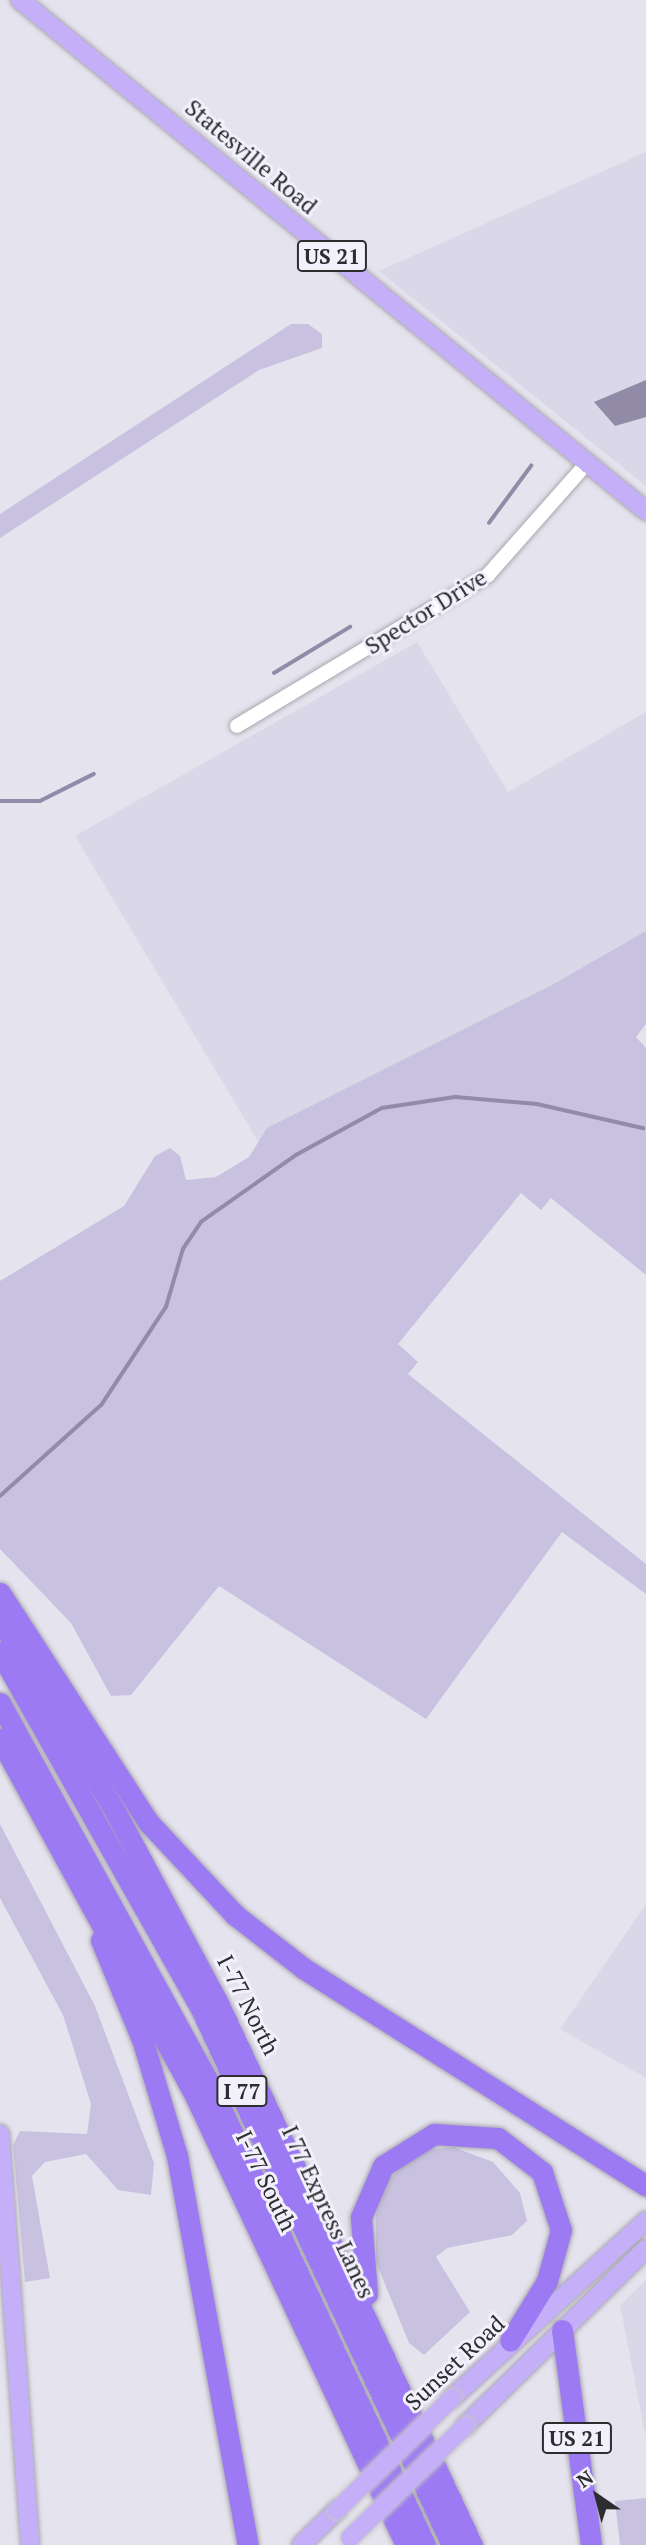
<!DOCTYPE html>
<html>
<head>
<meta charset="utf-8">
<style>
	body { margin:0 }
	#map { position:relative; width:646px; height:2545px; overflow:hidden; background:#e5e3ed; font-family:"PT Serif",serif }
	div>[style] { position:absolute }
	.built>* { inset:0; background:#dad7e8 }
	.green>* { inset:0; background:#c8c2e0 }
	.water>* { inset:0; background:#918ba8 }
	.stream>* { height:3.5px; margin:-1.75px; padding:0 1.75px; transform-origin:1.75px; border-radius:1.75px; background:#918ba8 }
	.roads { filter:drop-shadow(0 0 2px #a9a7b1) drop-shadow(0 0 2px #a9a7b1) }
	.minor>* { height:14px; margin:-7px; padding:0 7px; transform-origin:7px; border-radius:7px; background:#fff }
	.major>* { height:18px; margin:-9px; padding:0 9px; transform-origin:9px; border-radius:9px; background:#c4aff8 }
	.highway>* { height:21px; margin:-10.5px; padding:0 10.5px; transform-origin:10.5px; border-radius:10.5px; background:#9c7af3 }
	.bridges { filter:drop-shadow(0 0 2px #c4c4c5) drop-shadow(0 0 2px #c4c4c5) }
	.major-bridge>* { height:18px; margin:-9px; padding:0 9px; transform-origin:9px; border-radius:9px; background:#c4aff8 }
	span { translate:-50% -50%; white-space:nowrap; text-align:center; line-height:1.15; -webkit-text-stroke:6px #f2f0fb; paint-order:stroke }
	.shield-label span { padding:2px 5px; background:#f2f0fb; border:2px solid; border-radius:5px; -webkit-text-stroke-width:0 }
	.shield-label { font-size:21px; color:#2d2c30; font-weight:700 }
	.street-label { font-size:23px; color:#2d2c30 }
	.north { position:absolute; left:562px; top:2461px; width:70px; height:70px; -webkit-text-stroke:5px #f2f0fb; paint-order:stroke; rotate:325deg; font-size:19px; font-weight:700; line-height:28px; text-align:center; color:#2d2c30 }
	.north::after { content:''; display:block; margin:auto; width:24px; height:32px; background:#2d2c30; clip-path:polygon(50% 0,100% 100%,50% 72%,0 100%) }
</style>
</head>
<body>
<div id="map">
	<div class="built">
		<div style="clip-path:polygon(646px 152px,646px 486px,379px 271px)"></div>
		<div style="clip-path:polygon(417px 642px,508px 792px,646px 712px,646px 941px,258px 1141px,75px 836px)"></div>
		<div style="clip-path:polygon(646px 1904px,646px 2078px,560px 2029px)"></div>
		<div style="clip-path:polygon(646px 2280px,646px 2438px,620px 2305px)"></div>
	</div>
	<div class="green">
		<div style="clip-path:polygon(291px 324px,308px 324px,322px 334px,322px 348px,259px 370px,0 538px,0 514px)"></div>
		<div style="clip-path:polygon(646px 931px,646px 1024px,636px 1037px,646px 1048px,646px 1275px,551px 1198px,541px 1210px,521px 1193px,398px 1344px,418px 1362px,408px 1374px,646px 1564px,646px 1594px,562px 1532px,426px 1719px,219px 1586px,131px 1695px,111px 1696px,71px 1623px,0 1549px,0 1281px,124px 1206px,155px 1156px,170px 1148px,180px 1156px,186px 1180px,216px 1177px,249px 1157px,267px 1128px,552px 985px)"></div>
		<div style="clip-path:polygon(0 1824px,95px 2006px,154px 2163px,151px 2195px,118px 2190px,86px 2154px,45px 2162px,32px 2176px,50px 2278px,25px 2282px,13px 2145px,20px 2131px,87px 2134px,91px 2104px,63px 2015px,0 1898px)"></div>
		<div style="clip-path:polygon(453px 2147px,493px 2162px,520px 2193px,527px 2221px,512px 2235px,447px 2248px,436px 2257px,470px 2312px,424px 2355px,409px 2343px,376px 2262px,376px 2214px,389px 2179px,420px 2151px)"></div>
		<div style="clip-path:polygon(646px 2498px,646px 2545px,620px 2545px,615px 2501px)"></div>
	</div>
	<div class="water">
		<div style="clip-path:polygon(646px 380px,646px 417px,615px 426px,594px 402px)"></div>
	</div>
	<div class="stream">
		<div style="left:489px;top:523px;width:71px;rotate:-53.6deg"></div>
		<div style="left:274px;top:673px;width:89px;rotate:-31.2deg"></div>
		<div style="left:0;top:801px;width:40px"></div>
		<div style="left:40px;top:801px;width:60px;rotate:-26.6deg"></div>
		<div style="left:0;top:1496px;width:137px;rotate:-42deg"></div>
		<div style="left:102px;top:1404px;width:116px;rotate:-56.6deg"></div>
		<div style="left:166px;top:1307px;width:60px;rotate:-73.7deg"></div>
		<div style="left:183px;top:1249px;width:32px;rotate:-56deg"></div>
		<div style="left:201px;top:1222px;width:116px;rotate:-35.2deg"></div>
		<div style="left:296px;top:1155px;width:98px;rotate:-28.7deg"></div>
		<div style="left:382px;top:1108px;width:75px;rotate:-8.5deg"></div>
		<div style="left:456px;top:1097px;width:81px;rotate:4.9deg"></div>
		<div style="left:537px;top:1104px;width:109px;rotate:12.8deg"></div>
	</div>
	<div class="roads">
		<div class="minor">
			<div style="left:237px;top:726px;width:293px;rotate:-31deg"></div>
			<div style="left:488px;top:575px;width:149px;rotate:-48.5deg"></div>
		</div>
		<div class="major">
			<div style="left:20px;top:0;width:808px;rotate:39.22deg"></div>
			<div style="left:0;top:2134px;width:412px;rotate:85.8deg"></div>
			<div style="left:452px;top:2398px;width:263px;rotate:-42.4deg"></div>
			<div style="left:465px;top:2426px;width:253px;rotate:-44.4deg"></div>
			<div style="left:301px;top:2545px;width:50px;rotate:-44.2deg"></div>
		</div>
		<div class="highway">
			<div style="left:0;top:1593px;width:274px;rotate:57.1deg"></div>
			<div style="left:149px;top:1823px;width:126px;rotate:46.9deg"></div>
			<div style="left:235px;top:1915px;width:86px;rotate:37.9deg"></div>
			<div style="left:303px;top:1968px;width:406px;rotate:32.4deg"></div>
			<div style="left:0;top:1619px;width:226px;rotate:59.1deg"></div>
			<div style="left:116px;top:1813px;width:213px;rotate:61.8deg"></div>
			<div style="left:217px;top:2001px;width:601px;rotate:64.89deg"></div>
			<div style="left:0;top:1652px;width:410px;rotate:60.6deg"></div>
			<div style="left:201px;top:2009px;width:592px;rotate:64.91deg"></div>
			<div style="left:0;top:1703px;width:431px;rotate:61.2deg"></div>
			<div style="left:208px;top:2081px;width:512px;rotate:64.94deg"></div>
			<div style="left:0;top:1739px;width:399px;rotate:61.3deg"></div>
			<div style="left:192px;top:2089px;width:504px;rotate:64.86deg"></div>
			<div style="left:101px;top:1940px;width:110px;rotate:67.6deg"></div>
			<div style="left:143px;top:2042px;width:119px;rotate:73.4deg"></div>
			<div style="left:177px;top:2156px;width:395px;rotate:79.7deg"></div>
			<div style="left:367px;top:2294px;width:77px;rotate:-94.5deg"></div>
			<div style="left:361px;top:2217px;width:56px;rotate:-66.7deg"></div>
			<div style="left:383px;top:2166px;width:60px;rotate:-32.1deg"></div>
			<div style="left:434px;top:2134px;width:64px;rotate:3.6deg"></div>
			<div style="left:498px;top:2138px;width:56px;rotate:37.7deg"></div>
			<div style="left:542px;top:2172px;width:61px;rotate:71.9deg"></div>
			<div style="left:561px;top:2230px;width:53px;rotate:105.4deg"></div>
			<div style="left:547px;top:2281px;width:70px;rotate:121.7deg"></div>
			<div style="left:562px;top:2330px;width:217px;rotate:82.3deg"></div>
		</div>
	</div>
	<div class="bridges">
		<div class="major-bridge">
			<div style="left:337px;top:2510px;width:161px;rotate:-44.2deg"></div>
			<div style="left:350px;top:2538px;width:161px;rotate:-44.2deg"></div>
		</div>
	</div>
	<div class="shield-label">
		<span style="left:332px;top:256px">US 21</span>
		<span style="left:242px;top:2091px">I 77</span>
		<span style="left:577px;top:2438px">US 21</span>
	</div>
	<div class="street-label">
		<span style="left:251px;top:157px;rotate:40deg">Statesville Road</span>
		<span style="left:426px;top:612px;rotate:-32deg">Spector Drive</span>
		<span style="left:248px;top:2005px;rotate:63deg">I-77 North</span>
		<span style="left:266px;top:2181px;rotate:64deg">I-77 South</span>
		<span style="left:328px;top:2212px;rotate:65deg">I 77 Express Lanes</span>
		<span style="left:455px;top:2363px;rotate:-43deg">Sunset Road</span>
	</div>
	<div class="north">N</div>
</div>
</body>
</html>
